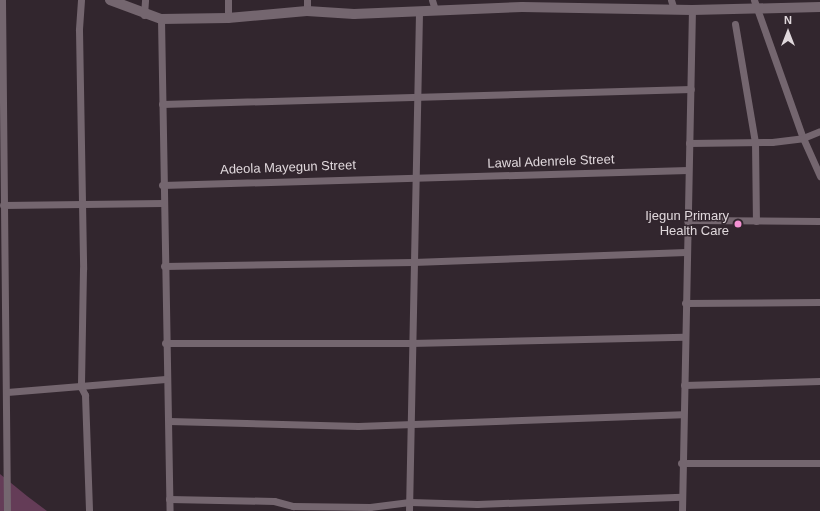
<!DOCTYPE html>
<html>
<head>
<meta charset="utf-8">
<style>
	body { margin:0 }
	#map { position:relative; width:820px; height:511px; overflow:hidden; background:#32262e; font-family:Helvetica,sans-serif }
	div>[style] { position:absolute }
	.green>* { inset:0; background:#643c57 }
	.street>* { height:7px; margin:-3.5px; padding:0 3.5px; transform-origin:3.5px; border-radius:3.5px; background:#74666f }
	.secondary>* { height:10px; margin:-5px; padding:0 5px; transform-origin:5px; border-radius:5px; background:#74666f }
	.dots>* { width:11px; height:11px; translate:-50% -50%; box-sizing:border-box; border:2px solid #32262e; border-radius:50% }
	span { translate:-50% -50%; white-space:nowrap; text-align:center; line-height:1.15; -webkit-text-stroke:3px #32262e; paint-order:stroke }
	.street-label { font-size:13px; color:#e0d8dc }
	.poi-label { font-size:13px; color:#e0d8dc }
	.right { translate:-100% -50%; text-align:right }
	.north { position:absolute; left:768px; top:12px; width:40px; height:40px; -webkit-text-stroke:3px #32262e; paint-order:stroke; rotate:0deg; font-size:11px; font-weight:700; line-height:16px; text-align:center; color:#e0d8dc }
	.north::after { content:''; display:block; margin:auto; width:14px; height:18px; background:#e0d8dc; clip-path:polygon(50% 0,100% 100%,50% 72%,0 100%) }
</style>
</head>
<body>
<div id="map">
	<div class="green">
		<div style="clip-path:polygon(0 474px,27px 496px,47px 511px,0 511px)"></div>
	</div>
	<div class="street">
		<div style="left:2px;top:0;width:511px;rotate:89.44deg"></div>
		<div style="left:81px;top:0;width:30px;rotate:94deg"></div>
		<div style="left:79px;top:30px;width:239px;rotate:89deg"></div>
		<div style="left:83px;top:269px;width:118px;rotate:91deg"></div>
		<div style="left:81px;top:387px;width:9px;rotate:63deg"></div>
		<div style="left:85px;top:395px;width:116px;rotate:88deg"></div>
		<div style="left:228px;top:0;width:18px;rotate:90deg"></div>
		<div style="left:432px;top:0;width:10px;rotate:73deg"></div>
		<div style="left:671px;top:0;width:10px;rotate:73deg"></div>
		<div style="left:754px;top:0;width:146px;rotate:70.5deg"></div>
		<div style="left:803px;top:138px;width:42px;rotate:65.9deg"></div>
		<div style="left:307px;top:11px;width:11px;rotate:-90deg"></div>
		<div style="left:144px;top:15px;width:15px;rotate:-86deg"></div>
		<div style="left:161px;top:19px;width:492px;rotate:89deg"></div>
		<div style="left:735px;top:24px;width:120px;rotate:80.4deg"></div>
		<div style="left:755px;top:142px;width:79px;rotate:89.3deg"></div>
		<div style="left:162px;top:104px;width:529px;rotate:-1.62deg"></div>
		<div style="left:689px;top:143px;width:83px;rotate:-0.7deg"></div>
		<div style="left:772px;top:142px;width:31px;rotate:-7deg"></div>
		<div style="left:803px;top:138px;width:18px;rotate:-22deg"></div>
		<div style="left:162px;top:185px;width:526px;rotate:-1.63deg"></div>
		<div style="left:3px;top:205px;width:160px;rotate:-0.7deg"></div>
		<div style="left:687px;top:220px;width:133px;rotate:0.4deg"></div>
		<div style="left:164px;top:266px;width:249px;rotate:-0.9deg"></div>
		<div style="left:413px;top:262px;width:273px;rotate:-2.1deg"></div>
		<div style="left:685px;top:303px;width:135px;rotate:-0.4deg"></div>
		<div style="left:165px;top:343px;width:246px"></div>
		<div style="left:411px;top:343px;width:273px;rotate:-1.3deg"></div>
		<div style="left:684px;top:385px;width:136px;rotate:-1.7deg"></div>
		<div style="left:7px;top:392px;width:159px;rotate:-4.7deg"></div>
		<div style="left:169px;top:421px;width:189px;rotate:1.5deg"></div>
		<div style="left:358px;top:426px;width:324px;rotate:-2.1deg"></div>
		<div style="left:681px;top:463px;width:139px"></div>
		<div style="left:169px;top:499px;width:105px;rotate:1.1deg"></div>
		<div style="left:274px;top:501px;width:20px;rotate:15deg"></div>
		<div style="left:293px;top:506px;width:77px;rotate:0.7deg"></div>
		<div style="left:370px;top:507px;width:40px;rotate:-7.1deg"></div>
		<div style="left:410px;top:502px;width:67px;rotate:1.7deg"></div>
		<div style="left:477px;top:504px;width:205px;rotate:-2deg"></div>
		<div style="left:409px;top:511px;width:500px;rotate:-88.85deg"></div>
		<div style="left:682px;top:511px;width:501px;rotate:-88.86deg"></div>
	</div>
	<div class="secondary">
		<div style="left:110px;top:0;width:54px;rotate:20.4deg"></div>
		<div style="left:161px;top:19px;width:67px;rotate:-0.9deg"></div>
		<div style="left:228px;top:18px;width:79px;rotate:-5.1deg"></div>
		<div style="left:307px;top:11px;width:47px;rotate:3.7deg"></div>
		<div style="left:354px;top:14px;width:168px;rotate:-2.4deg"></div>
		<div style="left:522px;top:7px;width:170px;rotate:1deg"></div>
		<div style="left:692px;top:10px;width:128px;rotate:-1.3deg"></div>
	</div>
	<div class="dots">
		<div style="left:738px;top:224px;background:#f491d3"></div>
	</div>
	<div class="street-label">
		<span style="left:551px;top:162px;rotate:-2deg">Lawal Adenrele Street</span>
		<span style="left:288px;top:168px;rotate:-2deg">Adeola Mayegun Street</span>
	</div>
	<div class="poi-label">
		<span class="right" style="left:729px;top:224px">Ijegun Primary<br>Health Care</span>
	</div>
	<div class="north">N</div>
</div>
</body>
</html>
